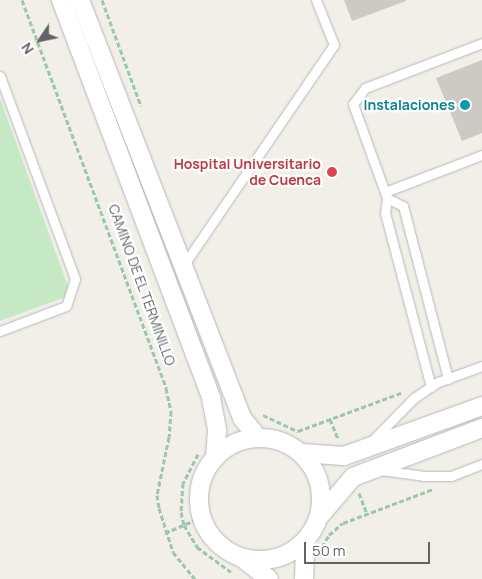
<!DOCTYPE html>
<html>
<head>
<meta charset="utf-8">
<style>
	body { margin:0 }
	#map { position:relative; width:482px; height:579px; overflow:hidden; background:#f1efe8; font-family:Manrope,sans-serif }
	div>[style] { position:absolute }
	.green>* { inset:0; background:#c5e8c5 }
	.building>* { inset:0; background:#cccac5 }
	.path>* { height:3px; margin-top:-1.5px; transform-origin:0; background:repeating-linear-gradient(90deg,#9cc7a9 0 5px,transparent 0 7.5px) }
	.roads { filter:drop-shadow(0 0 1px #b5b8bc) drop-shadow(0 0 1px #b5b8bc) }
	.lane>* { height:9px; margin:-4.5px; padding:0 4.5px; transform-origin:4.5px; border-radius:4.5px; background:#fff }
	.street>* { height:18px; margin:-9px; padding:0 9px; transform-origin:9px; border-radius:9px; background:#fff }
	.street>.ring { margin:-9px; padding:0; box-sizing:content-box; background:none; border:18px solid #fff; border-radius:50% }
	.dots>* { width:14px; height:14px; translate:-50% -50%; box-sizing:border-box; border:2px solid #fff; border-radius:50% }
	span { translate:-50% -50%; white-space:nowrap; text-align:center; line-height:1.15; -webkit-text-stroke:4.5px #fff; paint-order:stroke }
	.culture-label { font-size:14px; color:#0d838f; font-weight:700 }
	.right { translate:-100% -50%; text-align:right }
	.health-label { font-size:14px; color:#be3a42; font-weight:700 }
	.street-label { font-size:14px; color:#5f6368 }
	.north { position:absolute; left:15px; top:15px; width:50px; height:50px; -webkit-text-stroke:4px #fff; paint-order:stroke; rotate:236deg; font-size:14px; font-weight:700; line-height:20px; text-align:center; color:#5f6368 }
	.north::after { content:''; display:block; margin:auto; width:18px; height:22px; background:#5f6368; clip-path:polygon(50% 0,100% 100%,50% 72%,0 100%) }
	.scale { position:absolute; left:304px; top:542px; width:126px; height:22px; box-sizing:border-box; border:2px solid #5f6368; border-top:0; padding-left:6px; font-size:15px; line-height:18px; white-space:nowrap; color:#5f6368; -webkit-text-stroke:4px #fff; paint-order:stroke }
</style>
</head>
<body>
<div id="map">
	<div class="green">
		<div style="clip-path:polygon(0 98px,71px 295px,0 321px)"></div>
	</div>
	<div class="building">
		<div style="clip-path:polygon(344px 0,406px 0,406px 1px,352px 21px)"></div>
		<div style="clip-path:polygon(482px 60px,482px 133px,462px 141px,436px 78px)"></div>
	</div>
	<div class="path">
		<div style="left:22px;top:0;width:414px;rotate:69.6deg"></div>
		<div style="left:166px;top:388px;width:24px;rotate:78deg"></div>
		<div style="left:171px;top:411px;width:26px;rotate:94deg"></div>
		<div style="left:169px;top:437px;width:59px;rotate:101.7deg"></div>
		<div style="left:157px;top:495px;width:13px;rotate:81deg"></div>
		<div style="left:159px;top:508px;width:46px;rotate:72.3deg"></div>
		<div style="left:173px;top:552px;width:35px;rotate:51deg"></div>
		<div style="left:102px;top:0;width:113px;rotate:69.8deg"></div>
		<div style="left:263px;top:415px;width:38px;rotate:25deg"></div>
		<div style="left:298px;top:431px;width:110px;rotate:-20.3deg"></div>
		<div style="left:330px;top:419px;width:22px;rotate:68deg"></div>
		<div style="left:198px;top:454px;width:33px;rotate:117deg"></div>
		<div style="left:183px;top:483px;width:29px;rotate:94deg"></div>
		<div style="left:181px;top:512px;width:13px;rotate:77deg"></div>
		<div style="left:184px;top:525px;width:26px;rotate:59deg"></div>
		<div style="left:197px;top:547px;width:42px;rotate:36.3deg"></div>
		<div style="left:359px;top:493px;width:22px;rotate:69deg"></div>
		<div style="left:165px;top:533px;width:40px;rotate:-23.4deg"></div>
		<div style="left:322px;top:547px;width:14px;rotate:-60deg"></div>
		<div style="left:329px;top:535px;width:18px;rotate:-41deg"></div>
		<div style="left:343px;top:523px;width:96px;rotate:-20.7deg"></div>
	</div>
	<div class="roads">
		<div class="lane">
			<div style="left:0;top:76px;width:216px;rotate:69.7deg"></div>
			<div style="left:75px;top:279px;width:28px;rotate:108deg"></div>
			<div style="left:66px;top:306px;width:71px;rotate:159.3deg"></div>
			<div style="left:385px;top:192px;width:104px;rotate:-20.9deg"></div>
			<div style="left:387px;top:198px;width:100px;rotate:-109.9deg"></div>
			<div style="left:353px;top:104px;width:20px;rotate:-53deg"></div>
			<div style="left:365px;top:88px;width:125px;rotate:-21deg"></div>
			<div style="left:183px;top:266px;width:268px;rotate:-55.7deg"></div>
			<div style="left:334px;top:45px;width:48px;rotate:-111.8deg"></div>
			<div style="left:431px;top:387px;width:180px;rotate:-104.8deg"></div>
			<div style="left:385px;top:213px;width:15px;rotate:-82deg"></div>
			<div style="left:387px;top:198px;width:18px;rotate:27deg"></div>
			<div style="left:403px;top:206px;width:179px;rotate:75.4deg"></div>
			<div style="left:371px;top:442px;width:62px;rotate:-45.7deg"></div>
			<div style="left:414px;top:398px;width:29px;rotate:-34deg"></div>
			<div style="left:438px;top:382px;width:47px;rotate:-20deg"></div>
			<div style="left:381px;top:470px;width:43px;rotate:7.9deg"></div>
			<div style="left:424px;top:476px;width:27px"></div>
			<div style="left:451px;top:476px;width:33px;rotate:-21deg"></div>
		</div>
		<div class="street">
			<div style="left:61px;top:0;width:425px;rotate:69.3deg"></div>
			<div style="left:211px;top:398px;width:33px;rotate:79deg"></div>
			<div style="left:217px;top:430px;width:28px;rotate:94deg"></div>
			<div style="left:80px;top:0;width:448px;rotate:68.8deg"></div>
			<div style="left:242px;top:418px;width:26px;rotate:51deg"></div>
			<div class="ring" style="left:199px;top:438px;width:104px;height:104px"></div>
			<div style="left:301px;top:453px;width:43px;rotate:4deg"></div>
			<div style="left:344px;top:456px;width:147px;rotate:-19.9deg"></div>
			<div style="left:319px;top:517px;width:52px;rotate:-49.6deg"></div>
			<div style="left:353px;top:477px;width:138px;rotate:-20.8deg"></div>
			<div style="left:242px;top:558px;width:34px;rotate:38deg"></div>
			<div style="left:304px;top:579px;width:38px;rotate:-88deg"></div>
		</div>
	</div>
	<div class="dots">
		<div style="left:465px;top:105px;background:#0f9aa8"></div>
		<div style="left:332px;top:172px;background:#e0444e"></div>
	</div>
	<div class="culture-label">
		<span class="right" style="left:455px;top:105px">Instalaciones</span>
	</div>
	<div class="health-label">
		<span class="right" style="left:321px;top:172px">Hospital Universitario<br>de Cuenca</span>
	</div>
	<div class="street-label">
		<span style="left:142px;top:285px;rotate:70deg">CAMINO DE EL TERMINILLO</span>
	</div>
	<div class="north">N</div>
	<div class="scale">50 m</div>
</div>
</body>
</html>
